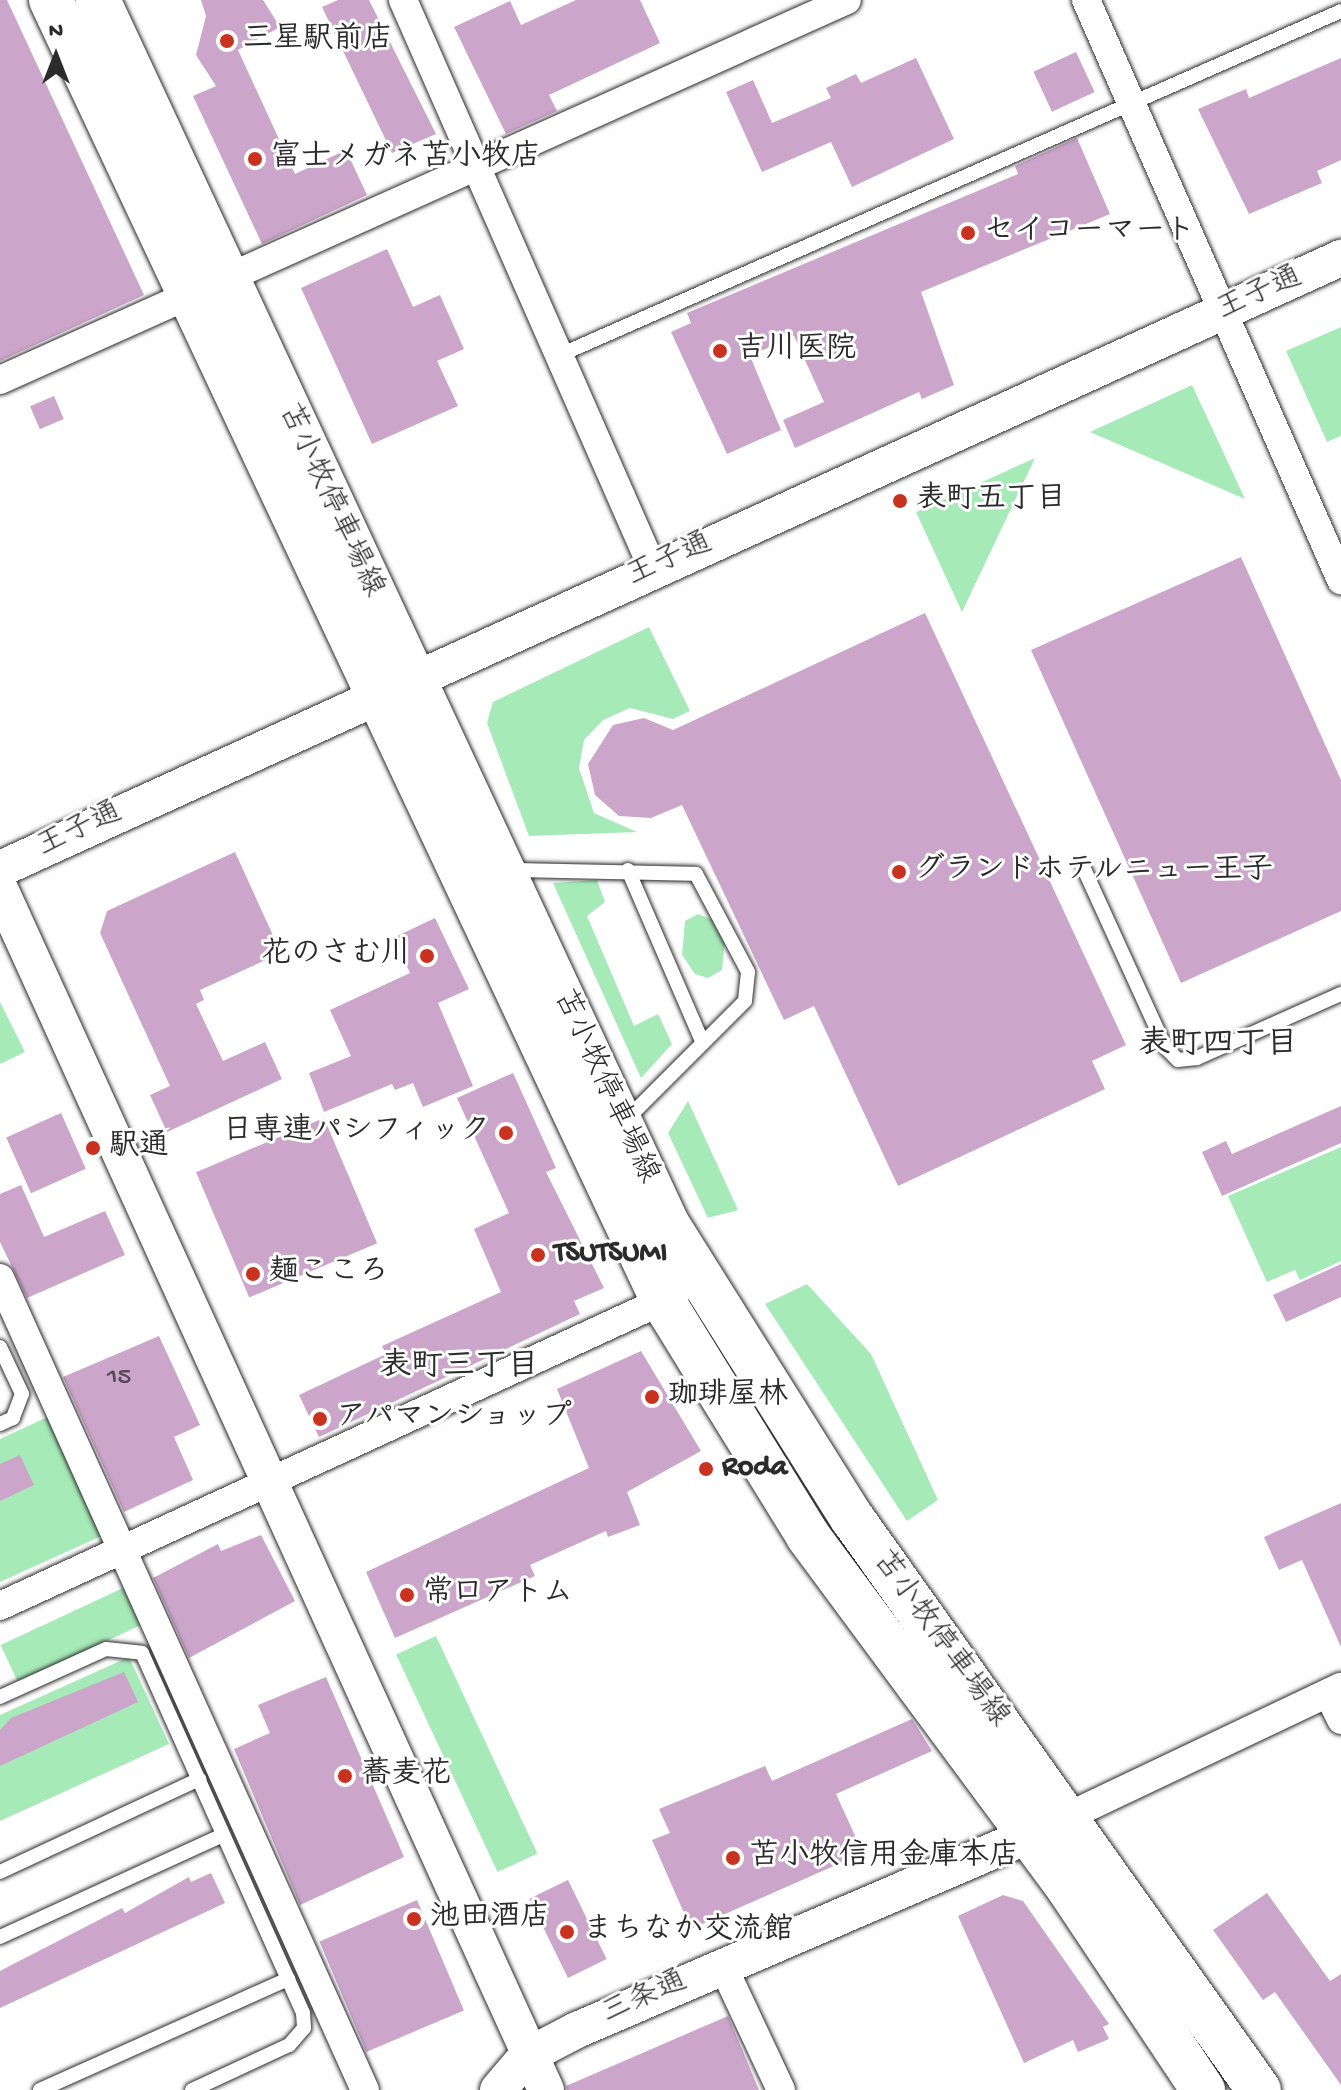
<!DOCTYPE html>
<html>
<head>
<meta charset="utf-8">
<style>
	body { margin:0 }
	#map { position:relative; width:1341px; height:2090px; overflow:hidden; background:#fff; font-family:"Gochi Hand","Klee One",sans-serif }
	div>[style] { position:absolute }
	.green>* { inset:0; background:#a6ebb7; transform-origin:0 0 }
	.building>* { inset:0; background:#cca5cb; transform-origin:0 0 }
	.roads { filter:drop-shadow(0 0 2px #2b2b2b) drop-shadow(0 0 2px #2b2b2b) }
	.service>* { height:14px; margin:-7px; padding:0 7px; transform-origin:7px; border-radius:7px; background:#fff }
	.minor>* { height:28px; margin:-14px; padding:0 14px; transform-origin:14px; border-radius:14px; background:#fff }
	.tertiary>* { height:36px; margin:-18px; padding:0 18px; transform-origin:18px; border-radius:18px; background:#fff }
	.primary>* { height:44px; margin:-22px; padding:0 22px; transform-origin:22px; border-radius:22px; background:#fff }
	.dots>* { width:22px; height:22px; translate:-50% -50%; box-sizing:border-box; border:4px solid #fff; border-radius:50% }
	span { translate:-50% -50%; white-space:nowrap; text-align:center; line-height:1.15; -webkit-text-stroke:6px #fff; paint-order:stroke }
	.number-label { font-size:26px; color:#534a53 }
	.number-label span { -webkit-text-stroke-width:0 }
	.poi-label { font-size:30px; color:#2b2b2b; font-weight:700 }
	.left { translate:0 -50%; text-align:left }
	.right { translate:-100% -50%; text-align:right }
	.street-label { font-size:30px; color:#2b2b2b }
	.neighbourhood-label { font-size:32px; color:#2b2b2b; font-weight:700 }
	.north { position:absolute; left:16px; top:16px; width:80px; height:80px; -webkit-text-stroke:6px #fff; paint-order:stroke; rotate:0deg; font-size:22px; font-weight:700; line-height:32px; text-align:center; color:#2b2b2b }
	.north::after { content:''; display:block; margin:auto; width:28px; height:36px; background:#2b2b2b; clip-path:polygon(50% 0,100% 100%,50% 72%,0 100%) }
</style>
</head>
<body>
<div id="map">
	<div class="green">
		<div style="clip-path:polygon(1341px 327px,1341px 436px,1327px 442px,1286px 351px)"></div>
		<div style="clip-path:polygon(1192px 385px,1245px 499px,1090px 432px)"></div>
		<div style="clip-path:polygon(1035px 458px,962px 612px,916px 512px)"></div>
		<div style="clip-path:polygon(649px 627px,690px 711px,673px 719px,630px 708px,603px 720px,584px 740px,579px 768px,594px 813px,637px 832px,529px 836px,487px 723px,493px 702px)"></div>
		<div style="clip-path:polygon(597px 880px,605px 902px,587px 916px,634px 1026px,658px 1014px,672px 1044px,641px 1078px,553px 883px)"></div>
		<div style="clip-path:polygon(698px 914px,713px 920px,725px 939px,722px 970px,708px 978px,695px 974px,682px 955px,685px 921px)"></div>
		<div style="clip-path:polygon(0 1002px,25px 1052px,0 1064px)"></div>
		<div style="clip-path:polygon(688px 1101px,738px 1210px,708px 1218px,668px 1133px)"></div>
		<div style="clip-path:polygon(1341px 1147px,1341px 1261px,1300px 1280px,1295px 1270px,1267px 1282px,1228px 1196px)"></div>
		<div style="clip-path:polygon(807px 1284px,871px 1354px,938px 1500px,907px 1521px,765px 1304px)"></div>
		<div style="clip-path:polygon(54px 1414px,108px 1533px,0 1582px,0 1439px)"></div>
		<div style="left:123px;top:1588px;width:41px;height:135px;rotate:65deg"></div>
		<div style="left:436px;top:1636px;width:240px;height:44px;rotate:65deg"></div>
		<div style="clip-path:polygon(129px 1657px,169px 1744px,0 1821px,0 1715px)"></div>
	</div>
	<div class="building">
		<div style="clip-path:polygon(0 0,7px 0,144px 295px,0 361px)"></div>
		<div style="clip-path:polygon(201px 0,263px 0,280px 27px,238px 50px,295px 174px,346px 150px,367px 195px,262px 244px,193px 96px,216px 86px,196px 55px,206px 16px)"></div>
		<div style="clip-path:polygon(338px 0,369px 0,436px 134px,392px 153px,322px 7px)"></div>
		<div style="clip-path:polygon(576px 0,640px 0,660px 43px,549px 95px,557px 111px,506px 134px,454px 27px,510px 1px,521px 25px)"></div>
		<div style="left:1076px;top:52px;width:44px;height:47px;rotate:65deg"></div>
		<div style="clip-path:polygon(916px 58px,954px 139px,852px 187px,831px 142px,762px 172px,726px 92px,753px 80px,772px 123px,831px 98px,826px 88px,856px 74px,861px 83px)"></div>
		<div style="clip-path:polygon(1341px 58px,1341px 160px,1317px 171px,1322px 183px,1249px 214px,1198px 109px,1246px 89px,1249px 98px)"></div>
		<div style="clip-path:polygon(1077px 138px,1110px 214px,921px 292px,954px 385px,922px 399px,919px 392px,795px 448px,783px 420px,824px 402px,794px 336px,750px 356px,781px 430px,727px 454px,671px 332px,691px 323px,687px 313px,1018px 174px,1015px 166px)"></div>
		<div style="clip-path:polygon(387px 249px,413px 307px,440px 295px,464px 349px,437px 361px,458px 406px,372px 444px,301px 288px)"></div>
		<div style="left:54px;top:396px;width:25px;height:26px;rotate:67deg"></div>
		<div style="clip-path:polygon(1241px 557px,1341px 780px,1341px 911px,1181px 983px,1031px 650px)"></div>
		<div style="clip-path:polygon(925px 613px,1126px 1045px,1092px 1061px,1105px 1089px,898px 1186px,814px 1006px,784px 1020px,682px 805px,651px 818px,619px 816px,595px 795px,588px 764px,613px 725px,644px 718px,673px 730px)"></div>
		<div style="clip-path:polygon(235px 852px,281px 953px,200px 990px,204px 1000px,196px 1004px,223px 1061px,265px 1042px,282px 1079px,167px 1132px,150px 1095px,170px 1086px,100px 933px,107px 911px)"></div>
		<div style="clip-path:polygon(435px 918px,469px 989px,438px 1003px,473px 1086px,423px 1107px,413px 1083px,395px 1090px,392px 1084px,324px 1112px,309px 1073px,351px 1056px,330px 1010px,410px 973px,393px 938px)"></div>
		<div style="clip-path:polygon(513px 1073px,556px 1168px,546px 1172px,604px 1288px,574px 1301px,580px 1314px,319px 1437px,299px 1395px,386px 1354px,382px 1346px,501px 1292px,474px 1229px,509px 1213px,457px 1098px)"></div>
		<div style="clip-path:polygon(1341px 1106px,1341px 1143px,1222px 1196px,1202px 1152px,1226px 1141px,1232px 1154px)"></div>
		<div style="left:61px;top:1113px;width:61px;height:60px;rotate:66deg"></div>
		<div style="left:324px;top:1118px;width:136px;height:139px;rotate:67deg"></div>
		<div style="clip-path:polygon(21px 1185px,44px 1237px,105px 1211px,125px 1255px,27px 1298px,0 1242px,0 1194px)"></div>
		<div style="clip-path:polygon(1341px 1264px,1341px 1297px,1286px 1322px,1273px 1295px)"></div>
		<div style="clip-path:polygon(159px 1336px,200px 1425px,174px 1437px,193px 1480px,124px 1512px,63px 1377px)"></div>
		<div style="clip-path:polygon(641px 1351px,701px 1451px,627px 1492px,640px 1525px,608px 1537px,606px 1531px,530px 1565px,535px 1576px,395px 1638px,366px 1572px,589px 1468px,557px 1389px)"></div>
		<div style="clip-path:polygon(20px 1455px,34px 1485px,0 1501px,0 1464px)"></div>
		<div style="clip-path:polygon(1341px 1503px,1341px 1647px,1302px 1560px,1279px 1570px,1264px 1537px)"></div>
		<div style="clip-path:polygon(261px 1535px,295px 1601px,189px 1658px,153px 1578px,218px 1544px,221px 1551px)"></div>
		<div style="clip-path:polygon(124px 1672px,138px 1702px,0 1766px,0 1730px,11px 1718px)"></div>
		<div style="clip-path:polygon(326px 1677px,404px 1857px,300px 1905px,234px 1749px,270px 1733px,258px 1705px)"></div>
		<div style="clip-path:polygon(912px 1719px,932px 1751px,836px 1794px,863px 1853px,691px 1929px,652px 1840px,670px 1833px,659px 1809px,765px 1766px,772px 1781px)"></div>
		<div style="clip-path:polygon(211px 1873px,225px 1903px,0 2008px,0 1971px,122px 1908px,125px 1913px,189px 1877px,191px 1882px)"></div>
		<div style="left:568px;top:1880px;width:88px;height:43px;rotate:64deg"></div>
		<div style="clip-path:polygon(1267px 1893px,1330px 1981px,1341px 1974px,1341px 2085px,1275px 1992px,1263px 2000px,1213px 1930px)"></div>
		<div style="clip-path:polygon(1003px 1895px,1023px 1901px,1109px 2024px,1103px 2027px,1109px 2039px,1078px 2052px,1073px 2040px,1024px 2063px,958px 1916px)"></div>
		<div style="left:417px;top:1900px;width:120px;height:106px;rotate:67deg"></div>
		<div style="clip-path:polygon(728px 2016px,759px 2090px,567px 2090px,566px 2086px)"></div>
	</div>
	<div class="roads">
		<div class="service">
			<div style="left:560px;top:355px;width:853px;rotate:-23.77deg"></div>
			<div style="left:1084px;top:869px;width:196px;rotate:65.5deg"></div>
			<div style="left:1165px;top:1047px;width:18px;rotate:45deg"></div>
			<div style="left:1178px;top:1060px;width:19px;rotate:-6deg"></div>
			<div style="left:1197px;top:1058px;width:158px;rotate:-24deg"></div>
			<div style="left:511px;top:870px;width:185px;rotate:1.2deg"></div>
			<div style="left:696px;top:874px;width:111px;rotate:62deg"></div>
			<div style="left:748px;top:972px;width:29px;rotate:96deg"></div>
			<div style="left:745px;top:1001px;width:168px;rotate:135deg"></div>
			<div style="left:628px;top:870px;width:186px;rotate:66.6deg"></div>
			<div style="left:0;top:1347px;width:52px;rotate:64.9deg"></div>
			<div style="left:22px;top:1394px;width:26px;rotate:111deg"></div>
			<div style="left:13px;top:1418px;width:14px;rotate:155deg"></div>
			<div style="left:0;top:1697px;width:116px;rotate:-24.4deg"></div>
			<div style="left:106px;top:1649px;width:36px;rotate:6deg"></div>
			<div style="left:142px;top:1653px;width:394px;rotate:65.9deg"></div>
			<div style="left:303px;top:2013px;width:15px;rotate:86deg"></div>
			<div style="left:304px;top:2028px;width:23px;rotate:131deg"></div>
			<div style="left:289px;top:2045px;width:107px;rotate:155.1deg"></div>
			<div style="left:0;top:1872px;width:220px;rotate:-25deg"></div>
			<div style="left:0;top:1937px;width:245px;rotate:-24.6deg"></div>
			<div style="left:40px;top:2090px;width:272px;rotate:-24.1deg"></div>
		</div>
		<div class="minor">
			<div style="left:403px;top:0;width:621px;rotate:66.28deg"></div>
			<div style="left:1086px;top:0;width:634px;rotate:66.27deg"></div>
			<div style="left:0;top:380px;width:928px;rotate:-24.16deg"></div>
			<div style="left:0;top:1278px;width:890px;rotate:65.8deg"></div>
			<div style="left:0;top:1606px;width:743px;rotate:-24.74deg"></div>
			<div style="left:1328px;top:1693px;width:30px;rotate:64deg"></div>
			<div style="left:1052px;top:1824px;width:320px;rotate:-25.4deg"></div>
			<div style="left:722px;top:1964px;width:139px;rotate:64.9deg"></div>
		</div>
		<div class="tertiary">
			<div style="left:0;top:869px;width:1474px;rotate:-24.5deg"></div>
			<div style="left:0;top:889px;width:1319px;rotate:65.55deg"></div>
			<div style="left:498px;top:2090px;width:45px;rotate:-49.5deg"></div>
			<div style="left:527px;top:2056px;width:56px;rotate:-27.5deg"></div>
			<div style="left:577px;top:2030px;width:491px;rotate:-23.3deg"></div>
		</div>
		<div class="primary">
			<div style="left:51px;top:0;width:1438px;rotate:64.81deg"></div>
			<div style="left:663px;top:1301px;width:276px;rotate:58.3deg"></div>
			<div style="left:808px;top:1536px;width:439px;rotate:53.5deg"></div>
			<div style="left:1069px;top:1889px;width:242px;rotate:56.3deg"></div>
			<div style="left:98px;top:0;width:1351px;rotate:65.05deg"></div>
			<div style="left:668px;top:1225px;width:346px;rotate:57.9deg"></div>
			<div style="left:852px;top:1518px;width:702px;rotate:54.57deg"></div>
		</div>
	</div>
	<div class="dots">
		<div style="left:227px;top:41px;background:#c8321e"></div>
		<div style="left:255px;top:159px;background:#c8321e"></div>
		<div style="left:968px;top:233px;background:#c8321e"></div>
		<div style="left:720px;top:351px;background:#c8321e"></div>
		<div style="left:900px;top:501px;background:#c8321e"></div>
		<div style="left:899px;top:872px;background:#c8321e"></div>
		<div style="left:427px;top:956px;background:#c8321e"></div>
		<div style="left:506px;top:1133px;background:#c8321e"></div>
		<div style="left:93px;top:1148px;background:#c8321e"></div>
		<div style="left:538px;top:1255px;background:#c8321e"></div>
		<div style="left:253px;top:1274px;background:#c8321e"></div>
		<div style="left:652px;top:1397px;background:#c8321e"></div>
		<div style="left:320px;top:1419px;background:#c8321e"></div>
		<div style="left:706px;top:1469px;background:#c8321e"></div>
		<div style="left:407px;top:1595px;background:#c8321e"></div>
		<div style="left:345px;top:1776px;background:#c8321e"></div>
		<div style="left:733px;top:1858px;background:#c8321e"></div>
		<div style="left:414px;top:1919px;background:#c8321e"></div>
		<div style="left:567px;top:1932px;background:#c8321e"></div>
	</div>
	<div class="number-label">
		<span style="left:119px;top:1379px">15</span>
	</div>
	<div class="poi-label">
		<span class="left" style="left:243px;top:41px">三星駅前店</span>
		<span class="left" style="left:271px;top:159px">富士メガネ苫小牧店</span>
		<span class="left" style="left:984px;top:233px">セイコーマート</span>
		<span class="left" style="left:736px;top:351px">吉川医院</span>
		<span class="left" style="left:916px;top:501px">表町五丁目</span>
		<span class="left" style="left:915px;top:872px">グランドホテルニュー王子</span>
		<span class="right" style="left:411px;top:956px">花のさむ川</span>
		<span class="right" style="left:490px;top:1133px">日専連パシフィック</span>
		<span class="left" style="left:109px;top:1148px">駅通</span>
		<span class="left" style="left:554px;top:1255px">TSUTSUMI</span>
		<span class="left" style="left:269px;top:1274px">麺こころ</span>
		<span class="left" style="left:668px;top:1397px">珈琲屋林</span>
		<span class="left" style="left:336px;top:1419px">アパマンショップ</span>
		<span class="left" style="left:722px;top:1469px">Roda</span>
		<span class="left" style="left:423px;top:1595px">常口アトム</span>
		<span class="left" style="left:361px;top:1776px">蕎麦花</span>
		<span class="left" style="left:749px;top:1858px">苫小牧信用金庫本店</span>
		<span class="left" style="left:430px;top:1919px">池田酒店</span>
		<span class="left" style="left:583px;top:1932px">まちなか交流館</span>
	</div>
	<div class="street-label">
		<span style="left:1260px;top:295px;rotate:-24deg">王子通</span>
		<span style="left:329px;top:501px;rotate:65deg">苫小牧停車場線</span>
		<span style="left:670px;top:561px;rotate:-24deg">王子通</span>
		<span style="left:80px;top:831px;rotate:-25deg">王子通</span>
		<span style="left:604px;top:1087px;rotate:65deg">苫小牧停車場線</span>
		<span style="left:939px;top:1640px;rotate:54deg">苫小牧停車場線</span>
		<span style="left:645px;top:1999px;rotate:-24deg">三条通</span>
	</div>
	<div class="neighbourhood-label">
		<span style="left:1218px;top:1046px">表町四丁目</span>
		<span style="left:459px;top:1368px">表町三丁目</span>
	</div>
	<div class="north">N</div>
</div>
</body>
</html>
